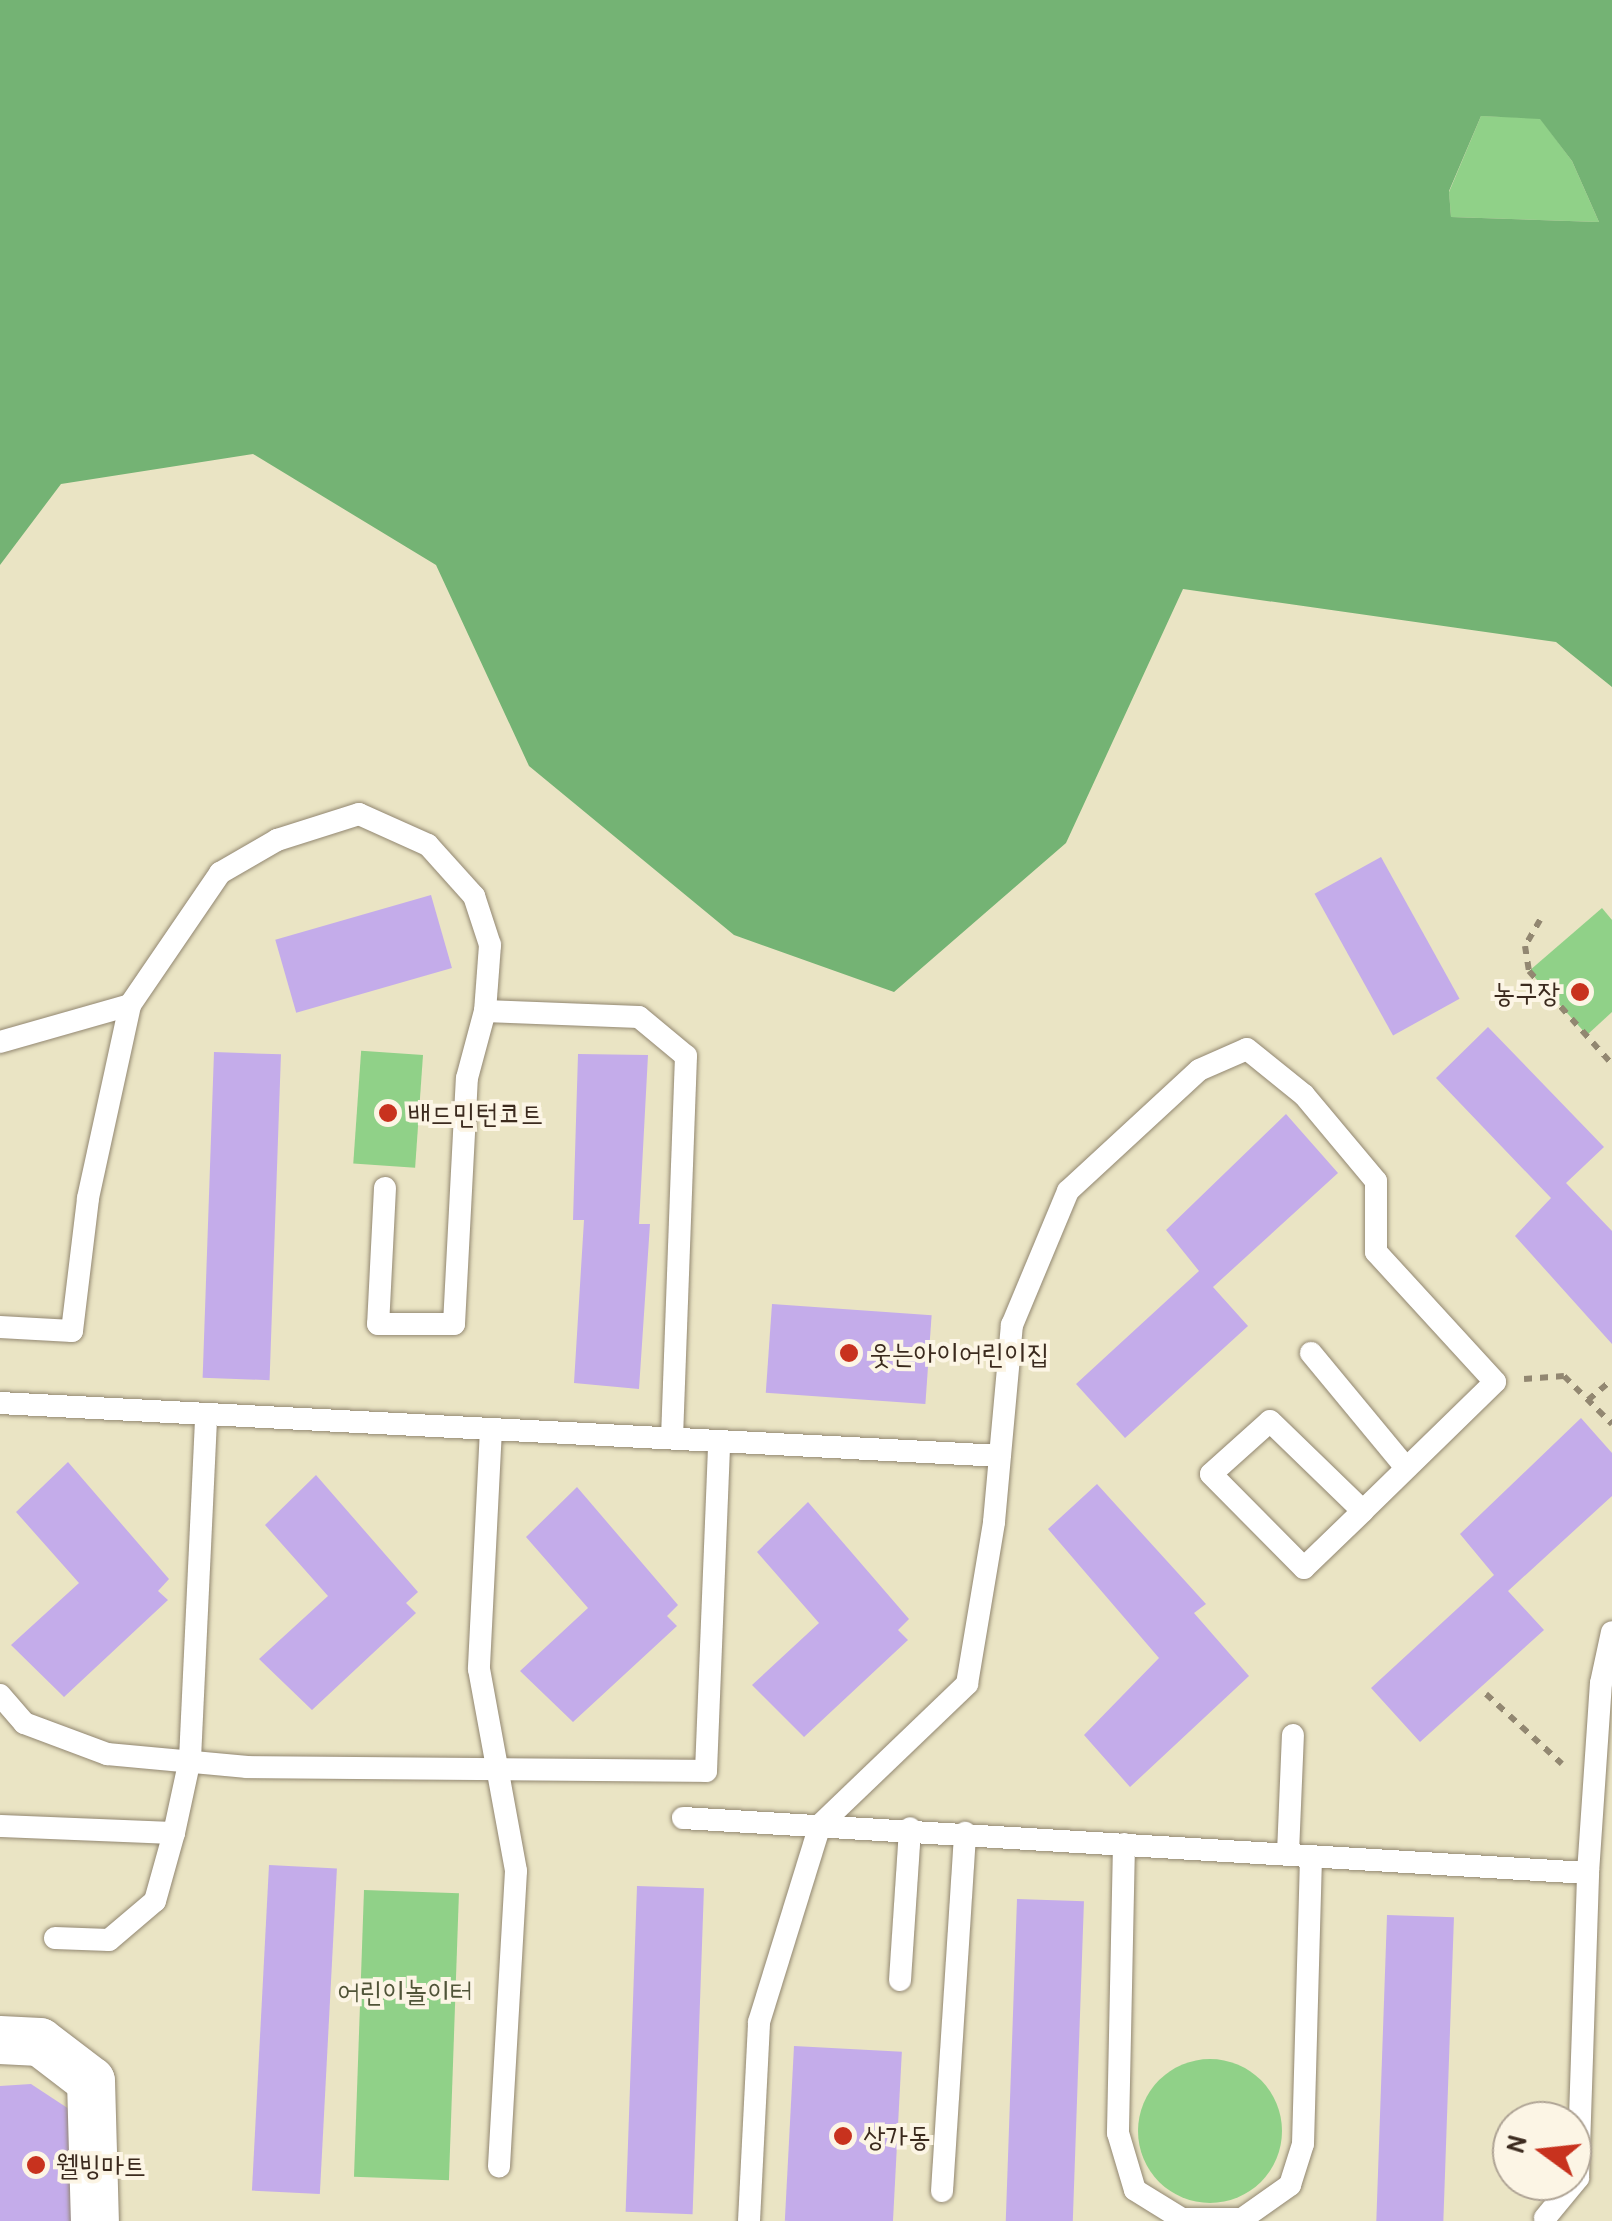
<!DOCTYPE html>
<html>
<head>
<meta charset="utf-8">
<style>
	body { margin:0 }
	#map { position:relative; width:1612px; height:2221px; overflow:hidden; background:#eae4c4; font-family:"Patrick Hand","Poor Story",sans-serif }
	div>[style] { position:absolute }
	.green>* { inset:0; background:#90d188; transform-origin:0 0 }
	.round { border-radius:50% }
	.forest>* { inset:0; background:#74b374 }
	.building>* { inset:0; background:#c4acea; transform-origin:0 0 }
	.path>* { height:6px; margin-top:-3px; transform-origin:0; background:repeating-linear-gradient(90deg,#928771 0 8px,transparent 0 16px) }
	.roads { filter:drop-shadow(0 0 2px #928771) drop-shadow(0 0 2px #928771) }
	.lane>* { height:22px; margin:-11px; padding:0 11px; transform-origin:11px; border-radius:11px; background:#fff }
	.street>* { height:48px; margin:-24px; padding:0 24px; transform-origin:24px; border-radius:24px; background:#fff }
	.dots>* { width:28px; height:28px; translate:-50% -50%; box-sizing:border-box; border:5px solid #fcf5e5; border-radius:50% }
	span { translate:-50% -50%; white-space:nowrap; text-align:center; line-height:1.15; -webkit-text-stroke:8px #fcf5e5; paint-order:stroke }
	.poi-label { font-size:28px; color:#3b2a1e }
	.right { translate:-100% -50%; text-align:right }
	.left { translate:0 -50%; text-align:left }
	.park-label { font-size:28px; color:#505438 }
	.north { position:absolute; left:1492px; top:2101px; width:100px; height:100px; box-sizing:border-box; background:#fcf5e5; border:2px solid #afa495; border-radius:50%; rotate:285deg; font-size:28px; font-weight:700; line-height:40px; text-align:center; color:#3b2a1e }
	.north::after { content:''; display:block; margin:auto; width:35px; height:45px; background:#c8321e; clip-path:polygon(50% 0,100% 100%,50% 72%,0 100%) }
</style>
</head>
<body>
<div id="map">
	<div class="green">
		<div style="clip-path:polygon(1481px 116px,1540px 118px,1572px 161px,1599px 222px,1451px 217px,1449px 192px)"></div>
		<div style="clip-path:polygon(1602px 908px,1612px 920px,1612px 1012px,1587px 1035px,1529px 971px)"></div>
		<div style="left:423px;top:1055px;width:113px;height:62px;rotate:94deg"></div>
		<div style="left:364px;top:1890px;width:95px;height:287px;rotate:2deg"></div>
		<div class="round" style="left:1138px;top:2059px;width:144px;height:144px"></div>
	</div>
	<div class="forest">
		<div style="clip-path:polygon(evenodd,0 0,1612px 0,1612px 687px,1556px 642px,1183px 589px,1066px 843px,894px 992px,734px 935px,529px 766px,436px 565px,253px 454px,61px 484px,0 565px,0 0,1481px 116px,1540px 119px,1572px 161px,1599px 222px,1451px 217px,1449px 191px,1481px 116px)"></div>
	</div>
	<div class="building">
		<div style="left:1381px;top:857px;width:162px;height:76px;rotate:61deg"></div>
		<div style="left:431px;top:895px;width:76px;height:162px;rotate:74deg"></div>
		<div style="clip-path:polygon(1488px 1027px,1604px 1147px,1566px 1183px,1612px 1231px,1612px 1344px,1515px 1236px,1551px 1198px,1436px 1078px)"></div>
		<div style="left:214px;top:1052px;width:67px;height:326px;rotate:2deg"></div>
		<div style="clip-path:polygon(578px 1054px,648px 1055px,639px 1224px,650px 1224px,639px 1389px,574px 1383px,584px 1220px,573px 1220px)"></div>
		<div style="clip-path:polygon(1286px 1114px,1338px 1173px,1213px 1287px,1248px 1326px,1125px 1438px,1076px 1384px,1199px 1271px,1166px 1230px)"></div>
		<div style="left:772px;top:1304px;width:160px;height:89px;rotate:4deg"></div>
		<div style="clip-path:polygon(1581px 1418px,1612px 1453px,1612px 1496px,1508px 1591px,1544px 1630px,1420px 1742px,1371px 1688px,1494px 1575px,1460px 1534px)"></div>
		<div style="clip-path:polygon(68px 1462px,169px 1579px,158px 1591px,168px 1600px,64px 1697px,11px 1645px,79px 1583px,16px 1512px)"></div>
		<div style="clip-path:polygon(316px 1475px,418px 1592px,406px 1603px,416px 1613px,312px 1710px,259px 1659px,328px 1596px,265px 1525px)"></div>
		<div style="clip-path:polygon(1097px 1484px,1206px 1604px,1194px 1613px,1249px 1676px,1130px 1787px,1084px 1735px,1159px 1658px,1048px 1529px)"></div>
		<div style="clip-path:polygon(577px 1487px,678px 1605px,667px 1616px,677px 1626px,573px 1722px,520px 1671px,588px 1608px,526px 1537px)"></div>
		<div style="clip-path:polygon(808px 1502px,909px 1619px,898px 1630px,908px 1640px,804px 1737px,752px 1685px,819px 1623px,757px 1552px)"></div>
		<div style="left:269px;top:1865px;width:68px;height:326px;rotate:3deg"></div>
		<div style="left:637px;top:1886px;width:67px;height:326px;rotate:2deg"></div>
		<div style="left:1017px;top:1899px;width:67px;height:323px;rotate:2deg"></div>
		<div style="left:1387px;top:1915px;width:67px;height:307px;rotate:2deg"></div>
		<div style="left:794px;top:2046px;width:108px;height:175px;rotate:3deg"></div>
		<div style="clip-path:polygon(31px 2084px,69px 2109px,75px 2221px,0 2221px,0 2086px)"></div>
	</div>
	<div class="path">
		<div style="left:1540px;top:920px;width:30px;rotate:120deg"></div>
		<div style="left:1525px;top:946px;width:25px;rotate:81deg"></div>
		<div style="left:1529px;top:971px;width:125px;rotate:48.3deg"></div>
		<div style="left:1524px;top:1379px;width:40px;rotate:-4.3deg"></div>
		<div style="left:1564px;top:1376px;width:68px;rotate:45deg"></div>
		<div style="left:1588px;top:1400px;width:31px;rotate:-40deg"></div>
		<div style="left:1486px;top:1694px;width:103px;rotate:42.6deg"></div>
	</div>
	<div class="roads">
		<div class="lane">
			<div style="left:0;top:1042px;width:135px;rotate:-15.9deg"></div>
			<div style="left:385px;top:1188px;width:136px;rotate:92.9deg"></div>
			<div style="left:378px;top:1324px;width:76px"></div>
			<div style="left:454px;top:1324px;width:246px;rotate:-87deg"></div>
			<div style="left:467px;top:1078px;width:69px;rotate:-75deg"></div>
			<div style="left:485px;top:1011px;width:154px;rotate:2.2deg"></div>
			<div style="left:639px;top:1017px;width:61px;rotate:39.7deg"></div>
			<div style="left:686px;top:1056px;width:382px;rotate:92.1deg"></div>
			<div style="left:0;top:1327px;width:72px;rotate:3.2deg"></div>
			<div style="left:72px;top:1331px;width:134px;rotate:-83.1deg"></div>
			<div style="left:88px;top:1198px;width:198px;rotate:-77.7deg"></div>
			<div style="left:130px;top:1005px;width:160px;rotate:-55.7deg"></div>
			<div style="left:220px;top:873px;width:66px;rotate:-30.1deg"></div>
			<div style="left:277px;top:840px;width:86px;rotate:-17.6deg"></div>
			<div style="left:359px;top:814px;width:76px;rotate:24.2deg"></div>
			<div style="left:428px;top:845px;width:69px;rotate:48deg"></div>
			<div style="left:474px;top:896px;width:52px;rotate:71.9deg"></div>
			<div style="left:490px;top:945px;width:66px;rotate:94.3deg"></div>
			<div style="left:1311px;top:1353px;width:149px;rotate:50.4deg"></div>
			<div style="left:0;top:1403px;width:1001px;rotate:3.03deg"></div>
			<div style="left:491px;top:1429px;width:240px;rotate:92.9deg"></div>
			<div style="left:479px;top:1669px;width:205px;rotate:79.6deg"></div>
			<div style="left:516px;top:1871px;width:296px;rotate:93.3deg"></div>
			<div style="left:0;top:1695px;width:37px;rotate:49deg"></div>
			<div style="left:24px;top:1723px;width:89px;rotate:20.5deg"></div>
			<div style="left:107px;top:1754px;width:141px;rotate:5.3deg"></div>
			<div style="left:247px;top:1767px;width:459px;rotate:0.5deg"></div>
			<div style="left:706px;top:1771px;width:330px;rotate:-87.7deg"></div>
			<div style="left:683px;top:1818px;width:907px;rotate:3.48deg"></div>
			<div style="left:0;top:1826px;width:174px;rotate:2.3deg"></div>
			<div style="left:1124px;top:1844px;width:289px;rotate:91.2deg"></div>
			<div style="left:1118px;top:2133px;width:59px;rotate:73.4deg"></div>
			<div style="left:1135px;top:2190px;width:55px;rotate:31.7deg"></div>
			<div style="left:1182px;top:2219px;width:60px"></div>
			<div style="left:1242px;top:2219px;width:59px;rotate:-35.3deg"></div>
			<div style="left:1290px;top:2185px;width:43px;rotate:-72.4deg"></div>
			<div style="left:1303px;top:2144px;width:288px;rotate:-88.4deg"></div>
			<div style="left:1288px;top:1853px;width:118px;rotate:-87.6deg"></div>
			<div style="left:55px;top:1938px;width:54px;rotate:2.1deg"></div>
			<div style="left:109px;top:1940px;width:60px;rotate:-40.3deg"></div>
			<div style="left:155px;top:1901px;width:71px;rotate:-74.4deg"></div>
			<div style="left:174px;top:1833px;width:76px;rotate:-77.8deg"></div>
			<div style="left:190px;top:1759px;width:345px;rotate:-87.3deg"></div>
			<div style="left:900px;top:1980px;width:152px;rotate:-86.2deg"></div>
			<div style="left:942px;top:2191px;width:359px;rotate:-86.3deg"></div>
			<div style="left:1545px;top:2218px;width:52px;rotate:-50.5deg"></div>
			<div style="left:1578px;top:2178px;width:305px;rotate:-88.1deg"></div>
			<div style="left:1588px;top:1873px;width:190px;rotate:-86.1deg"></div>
			<div style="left:1601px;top:1683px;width:52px;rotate:-77.8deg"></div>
			<div style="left:749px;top:2221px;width:199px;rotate:-87.1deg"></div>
			<div style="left:759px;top:2022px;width:206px;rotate:-72.8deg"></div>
			<div style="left:820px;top:1825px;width:204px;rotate:-43.8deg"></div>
			<div style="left:967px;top:1684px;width:164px;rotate:-80.5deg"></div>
			<div style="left:994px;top:1522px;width:198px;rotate:-84.8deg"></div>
			<div style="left:1012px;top:1325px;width:145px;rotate:-67.3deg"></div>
			<div style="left:1068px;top:1191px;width:178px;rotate:-42.7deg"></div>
			<div style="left:1199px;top:1070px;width:52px;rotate:-23.6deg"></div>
			<div style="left:1247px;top:1049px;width:73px;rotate:38.9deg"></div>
			<div style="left:1304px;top:1095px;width:112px;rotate:50.1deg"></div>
			<div style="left:1376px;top:1181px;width:71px;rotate:90deg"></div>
			<div style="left:1376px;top:1252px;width:176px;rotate:47.5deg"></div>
			<div style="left:1495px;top:1382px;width:185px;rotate:135.7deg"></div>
			<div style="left:1363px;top:1511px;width:82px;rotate:136deg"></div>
			<div style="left:1304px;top:1568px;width:132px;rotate:-134.7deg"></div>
			<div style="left:1211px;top:1474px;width:79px;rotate:-41.9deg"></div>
			<div style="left:1270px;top:1421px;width:129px;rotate:44.1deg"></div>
		</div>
		<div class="street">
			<div style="left:0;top:2040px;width:40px;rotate:2.9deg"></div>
			<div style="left:40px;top:2042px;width:64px;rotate:37.4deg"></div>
			<div style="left:91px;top:2081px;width:140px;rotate:88.4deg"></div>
		</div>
	</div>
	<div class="dots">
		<div style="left:1580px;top:992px;background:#c8321e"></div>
		<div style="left:388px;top:1113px;background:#c8321e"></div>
		<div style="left:849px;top:1353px;background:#c8321e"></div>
		<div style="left:843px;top:2136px;background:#c8321e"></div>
		<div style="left:36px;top:2165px;background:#c8321e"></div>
	</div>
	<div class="poi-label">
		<span class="right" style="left:1560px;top:992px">농구장</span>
		<span class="left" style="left:408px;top:1113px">배드민턴코트</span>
		<span class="left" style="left:869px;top:1353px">웃는아이어린이집</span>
		<span class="left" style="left:863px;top:2136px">상가동</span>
		<span class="left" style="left:56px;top:2165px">웰빙마트</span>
	</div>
	<div class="park-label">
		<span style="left:405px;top:1991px">어린이놀이터</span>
	</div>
	<div class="north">N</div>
</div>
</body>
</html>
